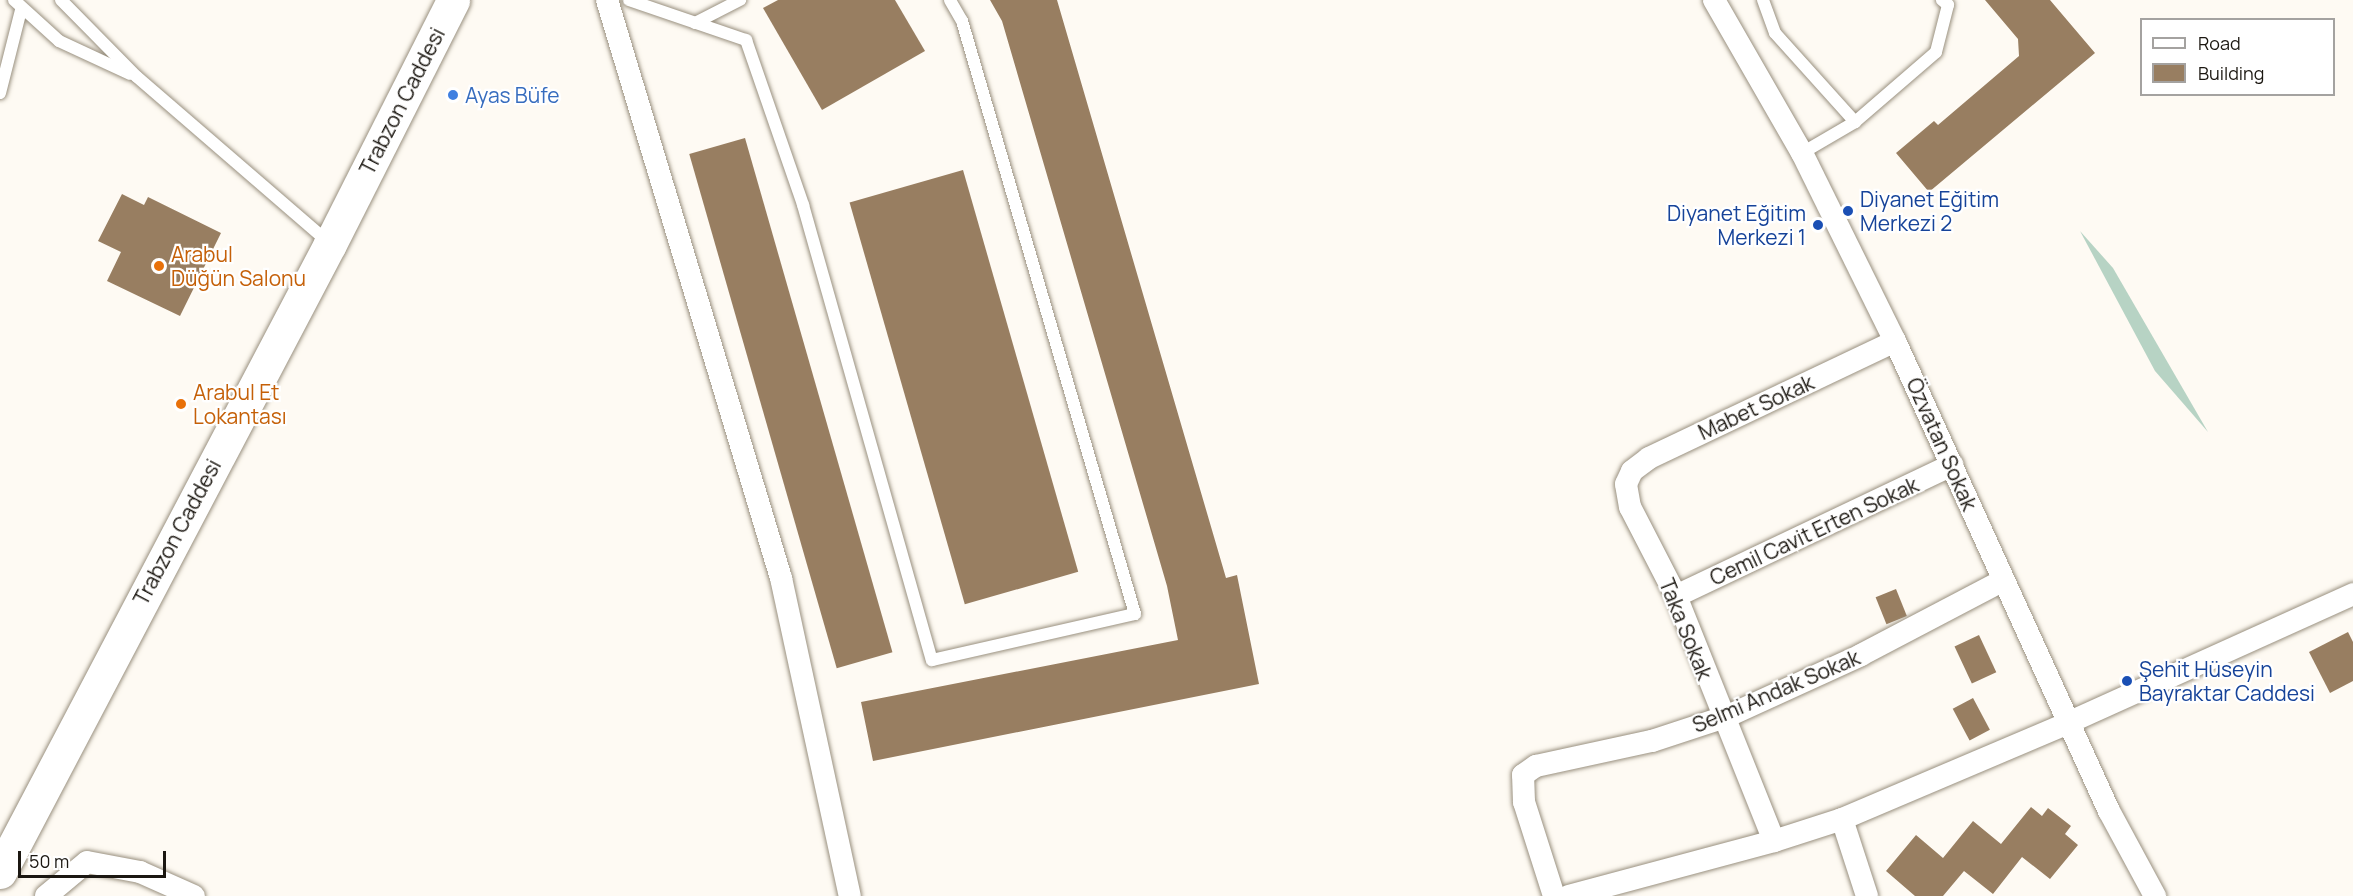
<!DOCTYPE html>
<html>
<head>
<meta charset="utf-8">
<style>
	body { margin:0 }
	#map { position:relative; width:2353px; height:896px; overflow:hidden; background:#fefaf3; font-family:Manrope,sans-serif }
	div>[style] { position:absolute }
	.green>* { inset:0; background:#b7d3c4 }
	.building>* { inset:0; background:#987e61; transform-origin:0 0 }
	.roads { filter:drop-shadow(0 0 2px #99907f) drop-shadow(0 0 2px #99907f) }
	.service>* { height:12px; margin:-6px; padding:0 6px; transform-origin:6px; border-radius:6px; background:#fff }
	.minor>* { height:22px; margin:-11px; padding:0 11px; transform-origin:11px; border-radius:11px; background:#fff }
	.primary>* { height:33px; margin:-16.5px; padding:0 16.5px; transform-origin:16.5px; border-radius:16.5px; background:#fff }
	.dots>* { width:16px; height:16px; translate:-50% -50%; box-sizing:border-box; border:3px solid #fff; border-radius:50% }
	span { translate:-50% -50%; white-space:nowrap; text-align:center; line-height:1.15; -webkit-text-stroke:4.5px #fff; paint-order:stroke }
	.shop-label { font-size:21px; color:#366cbe }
	.left { translate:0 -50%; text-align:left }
	.street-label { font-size:21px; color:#1b1711 }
	.transit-label { font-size:21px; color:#164399 }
	.right { translate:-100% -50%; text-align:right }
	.food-label { font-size:21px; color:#c56008 }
	.legend { position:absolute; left:2140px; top:18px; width:195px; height:78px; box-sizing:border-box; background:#fff; border:2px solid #a4a2a0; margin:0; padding:8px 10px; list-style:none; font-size:18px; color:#1b1711 }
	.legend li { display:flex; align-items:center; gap:12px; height:30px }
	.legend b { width:30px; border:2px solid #a4a2a0 }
	.scale { position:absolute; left:18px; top:851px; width:148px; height:27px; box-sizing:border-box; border:3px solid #1b1711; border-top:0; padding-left:8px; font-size:18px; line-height:21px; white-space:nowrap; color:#1b1711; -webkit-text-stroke:4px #fff; paint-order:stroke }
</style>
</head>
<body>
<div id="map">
	<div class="green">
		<div style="clip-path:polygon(2080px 231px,2113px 268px,2208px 432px,2155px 371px)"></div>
	</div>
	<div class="building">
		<div style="clip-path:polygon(778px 0,895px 0,925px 51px,822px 110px,763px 8px)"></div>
		<div style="clip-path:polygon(990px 0,1057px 0,1226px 578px,1237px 575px,1259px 684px,873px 761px,861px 702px,1178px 640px,1167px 586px,1002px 21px)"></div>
		<div style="clip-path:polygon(1985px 0,2050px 0,2095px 53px,1929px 192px,1896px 153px,1934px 121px,1938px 125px,2019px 56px,2018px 39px)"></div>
		<div style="left:745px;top:138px;width:535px;height:58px;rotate:74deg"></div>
		<div style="left:963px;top:170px;width:418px;height:118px;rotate:74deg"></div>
		<div style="clip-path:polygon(122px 194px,144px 205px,148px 197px,221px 233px,180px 316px,107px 281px,121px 252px,98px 241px)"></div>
		<div style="left:1896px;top:589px;width:29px;height:22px;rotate:68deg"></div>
		<div style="clip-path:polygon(2348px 632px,2353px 642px,2353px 681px,2330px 693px,2309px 652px)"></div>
		<div style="left:1979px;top:635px;width:41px;height:27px;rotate:65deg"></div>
		<div style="left:1973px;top:698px;width:36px;height:23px;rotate:62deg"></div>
		<div style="clip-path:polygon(2031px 807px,2042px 816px,2048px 808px,2071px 826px,2065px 834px,2078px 845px,2050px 879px,2022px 857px,1993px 894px,1964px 871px,1943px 896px,1915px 896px,1886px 871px,1916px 835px,1943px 858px,1973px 821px,2001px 844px)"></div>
	</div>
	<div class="roads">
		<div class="service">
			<div style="left:14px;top:0;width:61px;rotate:42.3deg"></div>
			<div style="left:59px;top:41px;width:78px;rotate:24.9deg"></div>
			<div style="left:61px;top:0;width:108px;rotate:45.4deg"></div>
			<div style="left:137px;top:77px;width:254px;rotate:40.8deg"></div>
			<div style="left:629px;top:0;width:124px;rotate:18.9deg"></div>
			<div style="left:746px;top:40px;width:175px;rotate:70.9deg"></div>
			<div style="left:803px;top:205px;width:473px;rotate:74.2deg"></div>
			<div style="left:932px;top:660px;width:208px;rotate:-12.8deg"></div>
			<div style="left:1135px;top:614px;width:618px;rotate:-106.26deg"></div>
			<div style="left:962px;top:21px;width:24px;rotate:-120deg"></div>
			<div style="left:1763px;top:0;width:35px;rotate:70deg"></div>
			<div style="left:1775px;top:33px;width:120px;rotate:48deg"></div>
			<div style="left:695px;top:23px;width:51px;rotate:-27.1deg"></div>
			<div style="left:0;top:93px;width:86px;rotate:-75.8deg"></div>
			<div style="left:1802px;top:153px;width:61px;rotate:-30.3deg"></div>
			<div style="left:1855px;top:122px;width:107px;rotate:-40.8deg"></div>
			<div style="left:1936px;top:52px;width:49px;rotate:-75.7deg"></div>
			<div style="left:1948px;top:5px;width:8px;rotate:-140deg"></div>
		</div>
		<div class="minor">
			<div style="left:607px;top:0;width:604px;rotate:73.25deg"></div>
			<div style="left:781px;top:578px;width:325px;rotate:77.8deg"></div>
			<div style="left:1714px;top:0;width:177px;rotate:60.1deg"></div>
			<div style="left:1802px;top:153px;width:210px;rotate:63.7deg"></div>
			<div style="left:1895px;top:341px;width:516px;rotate:65.52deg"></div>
			<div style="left:2109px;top:811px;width:97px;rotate:61.6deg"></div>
			<div style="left:1676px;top:596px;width:306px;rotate:-25.4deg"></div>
			<div style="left:1842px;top:819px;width:81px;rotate:72deg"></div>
			<div style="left:1774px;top:841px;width:264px;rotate:-111.8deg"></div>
			<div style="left:1676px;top:596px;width:100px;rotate:-117.3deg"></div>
			<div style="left:1630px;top:507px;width:23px;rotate:-100deg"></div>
			<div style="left:1626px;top:484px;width:14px;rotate:-65deg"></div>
			<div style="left:1632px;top:471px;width:21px;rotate:-37deg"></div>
			<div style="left:1649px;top:458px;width:272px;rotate:-25.4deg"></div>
			<div style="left:46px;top:896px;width:53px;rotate:-39.7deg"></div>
			<div style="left:87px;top:862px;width:54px;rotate:10.7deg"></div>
			<div style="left:140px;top:872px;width:59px;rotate:24deg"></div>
			<div style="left:1554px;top:896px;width:99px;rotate:-107.7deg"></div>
			<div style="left:1524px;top:802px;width:27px;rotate:-92deg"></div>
			<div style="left:1523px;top:775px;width:16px;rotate:-35deg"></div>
			<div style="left:1536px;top:766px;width:119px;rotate:-12.2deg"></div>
			<div style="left:1652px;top:741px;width:80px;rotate:-18.2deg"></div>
			<div style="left:1728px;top:716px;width:146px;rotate:-24.6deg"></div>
			<div style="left:1861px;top:655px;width:161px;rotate:-27.7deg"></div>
			<div style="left:1569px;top:896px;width:212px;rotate:-15deg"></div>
			<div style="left:1774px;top:841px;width:71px;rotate:-17.9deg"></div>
			<div style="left:1842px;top:819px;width:248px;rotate:-23deg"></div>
			<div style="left:2070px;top:722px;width:311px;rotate:-24.3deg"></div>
		</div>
		<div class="primary">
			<div style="left:0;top:872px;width:709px;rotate:-62.28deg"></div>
			<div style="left:330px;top:244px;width:273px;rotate:-63.2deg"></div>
		</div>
	</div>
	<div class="dots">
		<div style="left:453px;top:95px;background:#3f7fe0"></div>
		<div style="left:1848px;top:211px;background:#1a4fb4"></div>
		<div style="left:1818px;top:225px;background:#1a4fb4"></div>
		<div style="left:159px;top:266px;background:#e8710a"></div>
		<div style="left:181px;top:404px;background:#e8710a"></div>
		<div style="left:2127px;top:681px;background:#1a4fb4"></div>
	</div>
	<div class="shop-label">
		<span class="left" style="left:465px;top:95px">Ayas Büfe</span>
	</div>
	<div class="street-label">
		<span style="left:402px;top:101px;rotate:-63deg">Trabzon Caddesi</span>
		<span style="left:1756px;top:407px;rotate:-25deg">Mabet Sokak</span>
		<span style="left:1942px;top:444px;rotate:66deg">Özvatan Sokak</span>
		<span style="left:1814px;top:531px;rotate:-25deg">Cemil Cavit Erten Sokak</span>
		<span style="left:177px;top:532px;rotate:-62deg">Trabzon Caddesi</span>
		<span style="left:1686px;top:629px;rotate:68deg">Taka Sokak</span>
		<span style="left:1776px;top:691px;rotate:-23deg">Selmi Andak Sokak</span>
	</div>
	<div class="transit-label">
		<span class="left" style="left:1860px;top:211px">Diyanet Eğitim<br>Merkezi 2</span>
		<span class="right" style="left:1806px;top:225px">Diyanet Eğitim<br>Merkezi 1</span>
		<span class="left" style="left:2139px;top:681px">Şehit Hüseyin<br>Bayraktar Caddesi</span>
	</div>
	<div class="food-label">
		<span class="left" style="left:171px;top:266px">Arabul<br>Düğün Salonu</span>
		<span class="left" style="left:193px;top:404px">Arabul Et<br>Lokantası</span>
	</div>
	<ul class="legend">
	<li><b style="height:8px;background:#fff"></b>Road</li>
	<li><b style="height:16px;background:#987e61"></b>Building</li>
	</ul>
	<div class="scale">50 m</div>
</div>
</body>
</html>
